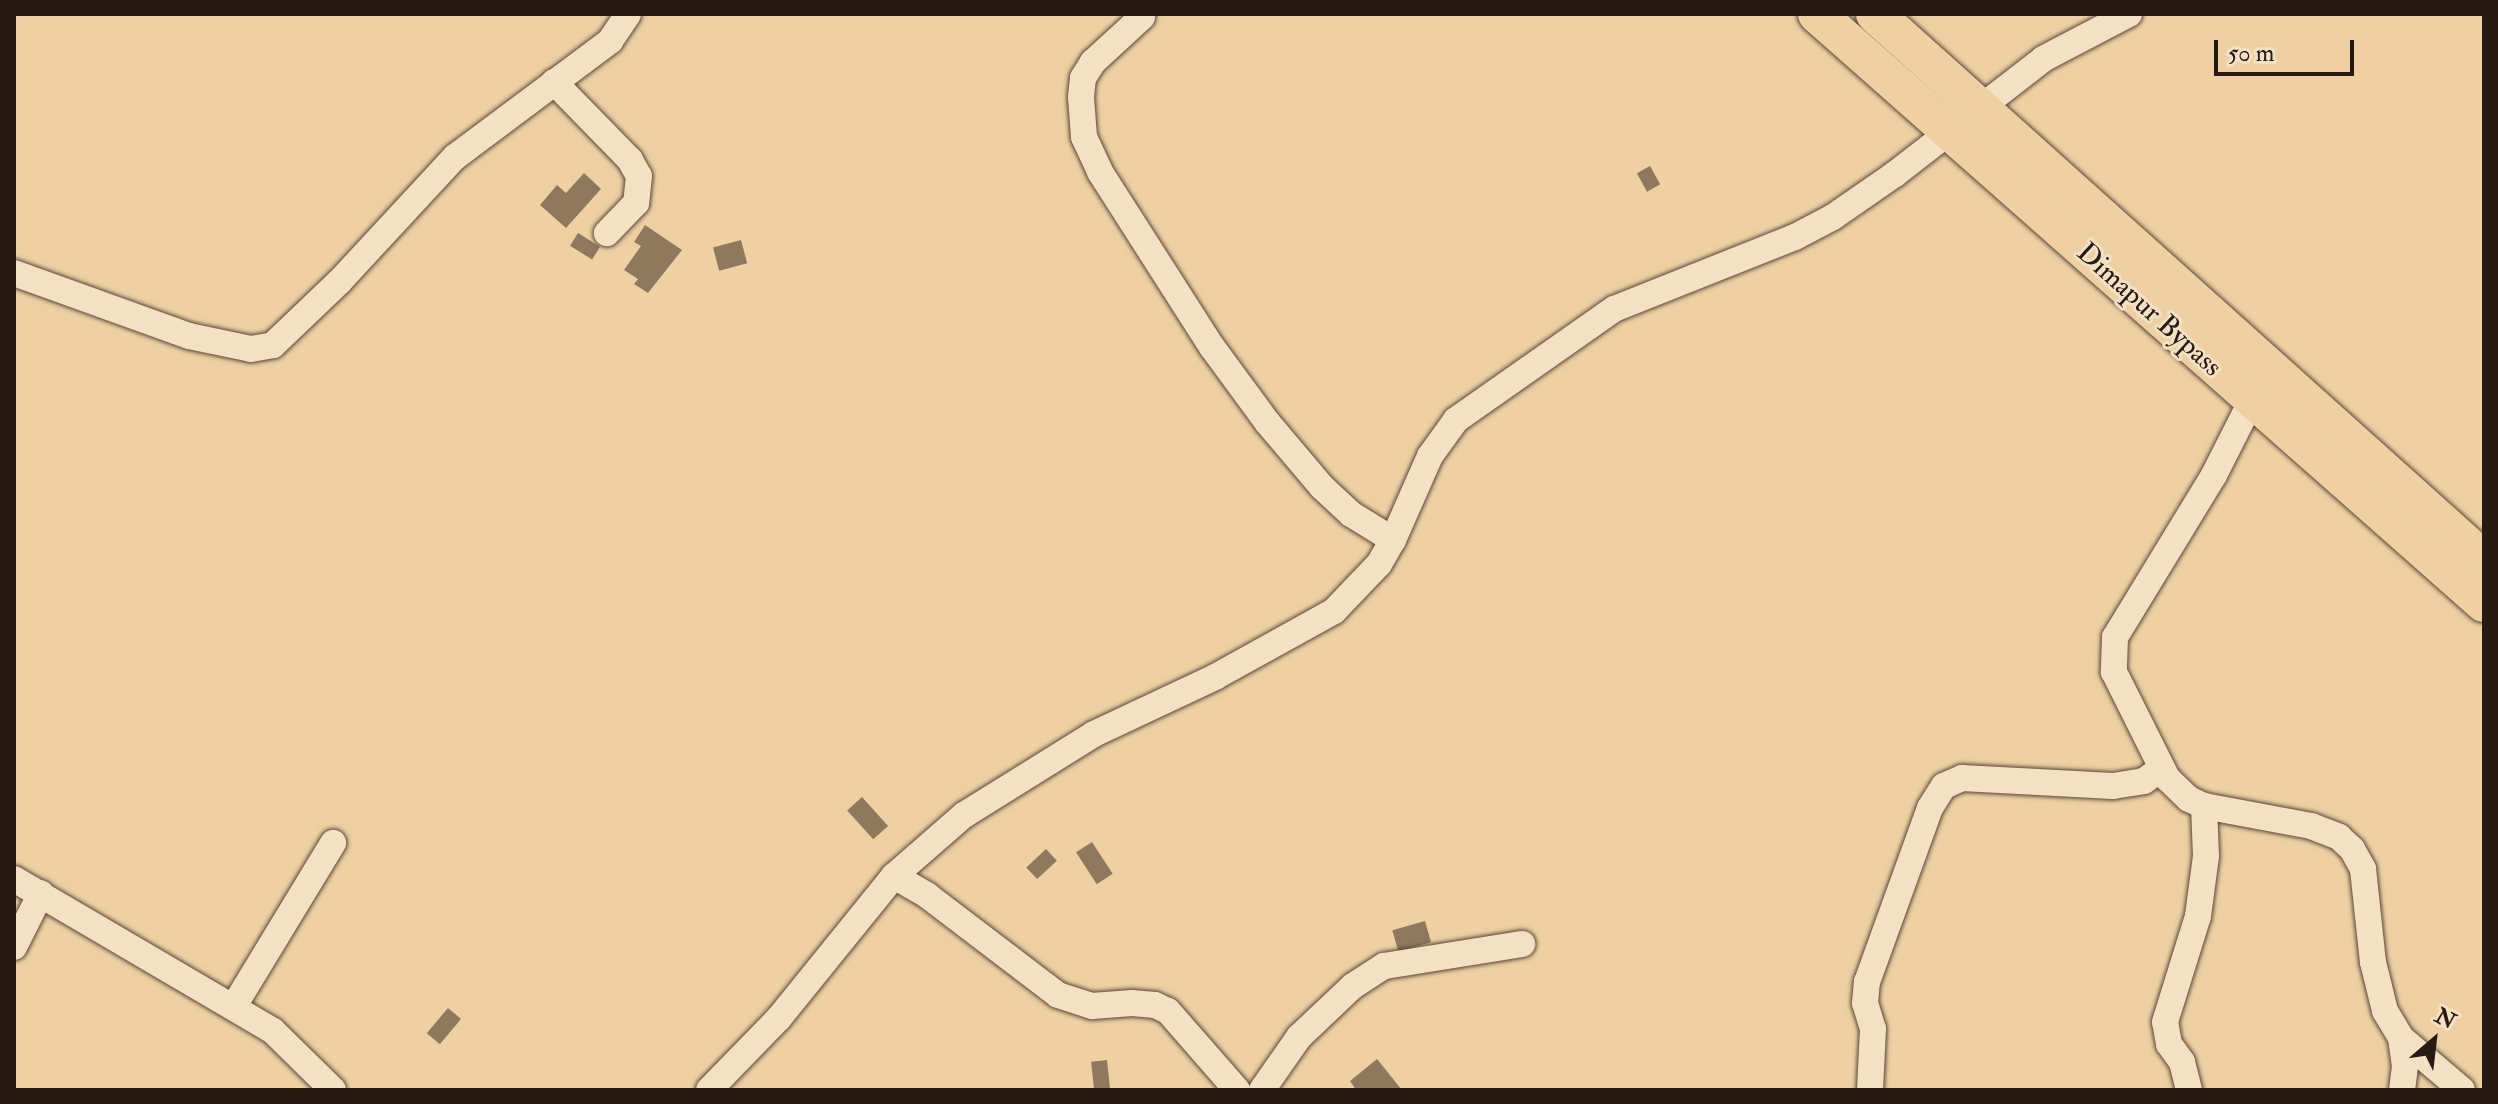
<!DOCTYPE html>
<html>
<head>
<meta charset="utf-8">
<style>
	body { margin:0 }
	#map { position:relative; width:2498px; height:1104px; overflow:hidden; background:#eed0a3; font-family:"IM FELL Double Pica",serif }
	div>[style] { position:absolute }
	.building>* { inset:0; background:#8e795f; transform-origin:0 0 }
	.roads { filter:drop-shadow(0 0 2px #594838) drop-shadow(0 0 2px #594838) }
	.minor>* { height:26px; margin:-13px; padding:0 13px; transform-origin:13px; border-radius:13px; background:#f4e0c3 }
	.highway>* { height:38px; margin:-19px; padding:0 19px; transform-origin:19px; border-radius:19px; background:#eed0a3 }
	span { translate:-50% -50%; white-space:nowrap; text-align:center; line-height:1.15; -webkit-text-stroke:6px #f4e0c3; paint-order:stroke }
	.street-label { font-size:28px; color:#271a15 }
	.frame { position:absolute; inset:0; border:16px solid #271a15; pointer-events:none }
	.north { position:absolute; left:2394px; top:1000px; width:80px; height:80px; -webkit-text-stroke:6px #f4e0c3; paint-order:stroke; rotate:28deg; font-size:22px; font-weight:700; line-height:32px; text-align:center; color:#271a15 }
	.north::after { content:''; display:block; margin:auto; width:28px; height:36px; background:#271a15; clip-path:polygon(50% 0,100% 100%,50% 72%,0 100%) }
	.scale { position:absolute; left:2214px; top:40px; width:140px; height:36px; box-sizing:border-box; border:4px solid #271a15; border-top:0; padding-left:10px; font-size:24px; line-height:28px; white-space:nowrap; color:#271a15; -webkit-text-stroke:6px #f4e0c3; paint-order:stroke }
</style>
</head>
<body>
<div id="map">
	<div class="building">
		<div style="left:1650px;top:166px;width:21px;height:15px;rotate:61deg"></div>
		<div style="clip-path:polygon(584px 173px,601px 189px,566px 228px,540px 205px,557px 185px,566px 193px)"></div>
		<div style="clip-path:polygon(645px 225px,682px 250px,648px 293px,634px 284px,638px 279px,624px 270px,641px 246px,634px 242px)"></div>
		<div style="left:578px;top:233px;width:26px;height:15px;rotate:32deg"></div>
		<div style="left:741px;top:240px;width:24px;height:29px;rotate:75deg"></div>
		<div style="left:862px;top:797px;width:39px;height:20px;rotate:48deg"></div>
		<div style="left:1092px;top:842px;width:38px;height:19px;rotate:57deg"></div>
		<div style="left:1046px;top:849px;width:16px;height:27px;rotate:47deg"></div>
		<div style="left:1425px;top:921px;width:22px;height:34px;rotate:74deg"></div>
		<div style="left:448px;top:1008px;width:17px;height:33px;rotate:40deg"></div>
		<div style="clip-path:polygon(1377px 1059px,1402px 1090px,1356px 1090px,1350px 1081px)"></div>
		<div style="left:1107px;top:1060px;width:30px;height:16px;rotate:84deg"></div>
	</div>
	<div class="roads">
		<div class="minor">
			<div style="left:1142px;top:17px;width:67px;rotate:137.4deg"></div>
			<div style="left:1093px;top:62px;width:19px;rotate:122deg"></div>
			<div style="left:1083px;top:78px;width:19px;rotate:96deg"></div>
			<div style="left:1081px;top:97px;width:40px;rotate:85.7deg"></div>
			<div style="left:1084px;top:137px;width:38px;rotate:65deg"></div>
			<div style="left:1100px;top:172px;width:208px;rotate:57.4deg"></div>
			<div style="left:1212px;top:347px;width:93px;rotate:53.7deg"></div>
			<div style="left:1267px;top:422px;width:85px;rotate:49.8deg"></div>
			<div style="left:1322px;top:487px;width:40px;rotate:43deg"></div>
			<div style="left:1351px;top:514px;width:49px;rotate:31.8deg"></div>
			<div style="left:554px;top:82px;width:109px;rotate:45.7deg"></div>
			<div style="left:630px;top:160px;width:18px;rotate:61deg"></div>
			<div style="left:639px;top:176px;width:27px;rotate:96deg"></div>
			<div style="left:636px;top:203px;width:42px;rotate:134deg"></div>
			<div style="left:14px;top:273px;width:186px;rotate:19.8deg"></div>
			<div style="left:189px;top:336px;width:63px;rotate:11.8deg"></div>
			<div style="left:251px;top:349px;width:22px;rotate:-10deg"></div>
			<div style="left:273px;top:345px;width:93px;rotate:-43.7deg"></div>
			<div style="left:340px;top:281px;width:169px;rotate:-47.2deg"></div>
			<div style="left:455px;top:157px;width:194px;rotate:-36.8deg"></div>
			<div style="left:610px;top:41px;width:32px;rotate:-56deg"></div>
			<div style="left:2252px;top:400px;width:84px;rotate:116.9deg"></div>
			<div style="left:2214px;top:475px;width:190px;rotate:121.4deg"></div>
			<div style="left:2115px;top:637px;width:35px;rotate:92deg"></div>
			<div style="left:2114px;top:672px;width:119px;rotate:63.4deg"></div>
			<div style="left:2167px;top:778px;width:30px;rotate:44deg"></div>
			<div style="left:2189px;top:799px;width:17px;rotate:25deg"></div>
			<div style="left:2204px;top:806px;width:109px;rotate:10.6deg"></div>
			<div style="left:2311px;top:826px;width:30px;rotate:21deg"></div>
			<div style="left:2339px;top:837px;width:18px;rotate:43deg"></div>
			<div style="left:2352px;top:849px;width:23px;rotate:61deg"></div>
			<div style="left:2363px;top:869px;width:94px;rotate:83.9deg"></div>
			<div style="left:2373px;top:962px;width:50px;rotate:76.2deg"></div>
			<div style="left:2385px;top:1011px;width:31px;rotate:59deg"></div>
			<div style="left:2401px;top:1038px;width:80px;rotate:40.4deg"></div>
			<div style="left:894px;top:876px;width:39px;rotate:30deg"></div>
			<div style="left:928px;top:896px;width:163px;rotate:37.3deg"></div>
			<div style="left:1058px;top:995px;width:36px;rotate:18deg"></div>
			<div style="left:1092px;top:1006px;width:40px;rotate:-4.3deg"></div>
			<div style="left:1132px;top:1003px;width:23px;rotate:5deg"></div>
			<div style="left:1155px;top:1005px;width:14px;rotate:25deg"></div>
			<div style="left:1168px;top:1011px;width:105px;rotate:48.9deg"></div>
			<div style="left:14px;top:879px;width:300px;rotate:30.4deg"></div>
			<div style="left:273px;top:1031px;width:84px;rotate:44.5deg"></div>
			<div style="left:14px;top:947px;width:60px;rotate:-63.4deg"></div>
			<div style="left:234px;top:1006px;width:191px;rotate:-58.7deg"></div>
			<div style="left:2401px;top:1038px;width:28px;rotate:82deg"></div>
			<div style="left:2405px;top:1066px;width:24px;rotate:97deg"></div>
			<div style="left:709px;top:1090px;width:100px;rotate:-45.8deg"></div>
			<div style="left:779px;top:1018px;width:183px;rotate:-51deg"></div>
			<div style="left:894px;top:876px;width:93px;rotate:-41.1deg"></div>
			<div style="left:964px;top:815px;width:153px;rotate:-31.9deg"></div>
			<div style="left:1094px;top:734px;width:134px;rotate:-25.2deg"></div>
			<div style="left:1215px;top:677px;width:136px;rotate:-29deg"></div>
			<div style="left:1334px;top:611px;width:65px;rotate:-46.2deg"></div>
			<div style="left:1379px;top:564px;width:28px;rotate:-60deg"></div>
			<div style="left:1393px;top:540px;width:92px;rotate:-66.2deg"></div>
			<div style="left:1430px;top:456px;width:44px;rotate:-54.2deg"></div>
			<div style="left:1456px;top:420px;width:193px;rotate:-35.1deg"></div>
			<div style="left:1614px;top:309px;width:195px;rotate:-21.7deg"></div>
			<div style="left:1795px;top:237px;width:43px;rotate:-27.8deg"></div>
			<div style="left:1833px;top:217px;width:75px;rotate:-34.7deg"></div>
			<div style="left:1895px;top:174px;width:187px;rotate:-37.8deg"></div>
			<div style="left:2043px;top:59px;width:97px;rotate:-27.6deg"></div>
			<div style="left:1262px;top:1090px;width:65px;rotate:-55.1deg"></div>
			<div style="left:1299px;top:1037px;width:74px;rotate:-43.4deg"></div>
			<div style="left:1353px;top:986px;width:37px;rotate:-33deg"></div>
			<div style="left:1384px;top:966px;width:140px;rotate:-9.1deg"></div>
			<div style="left:1870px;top:1090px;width:61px;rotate:-87.2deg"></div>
			<div style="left:1873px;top:1029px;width:27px;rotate:-107deg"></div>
			<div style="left:1865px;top:1003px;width:21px;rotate:-85deg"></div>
			<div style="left:1867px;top:982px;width:185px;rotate:-70.1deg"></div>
			<div style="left:1930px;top:808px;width:26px;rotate:-58deg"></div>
			<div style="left:1944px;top:786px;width:20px;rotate:-24deg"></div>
			<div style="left:1962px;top:778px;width:151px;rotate:3deg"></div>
			<div style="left:2113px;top:786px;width:31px;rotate:-9deg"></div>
			<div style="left:2144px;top:781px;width:22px;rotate:-36deg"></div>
			<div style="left:2189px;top:1090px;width:29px;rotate:-104deg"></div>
			<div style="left:2182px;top:1062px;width:22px;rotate:-126deg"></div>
			<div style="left:2169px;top:1044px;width:22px;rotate:-100deg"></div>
			<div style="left:2165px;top:1022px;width:111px;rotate:-72.7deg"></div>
			<div style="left:2198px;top:916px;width:61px;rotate:-82.4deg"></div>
			<div style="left:2206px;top:856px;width:50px;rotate:-92.3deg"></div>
		</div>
		<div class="highway">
			<div style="left:1817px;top:14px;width:890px;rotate:41.45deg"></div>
			<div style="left:1875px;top:14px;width:818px;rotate:41.88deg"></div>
		</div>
	</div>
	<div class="street-label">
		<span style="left:2149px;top:310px;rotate:42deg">Dimapur Bypass</span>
	</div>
	<div class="frame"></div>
	<div class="north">N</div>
	<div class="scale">50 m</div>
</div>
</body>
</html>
